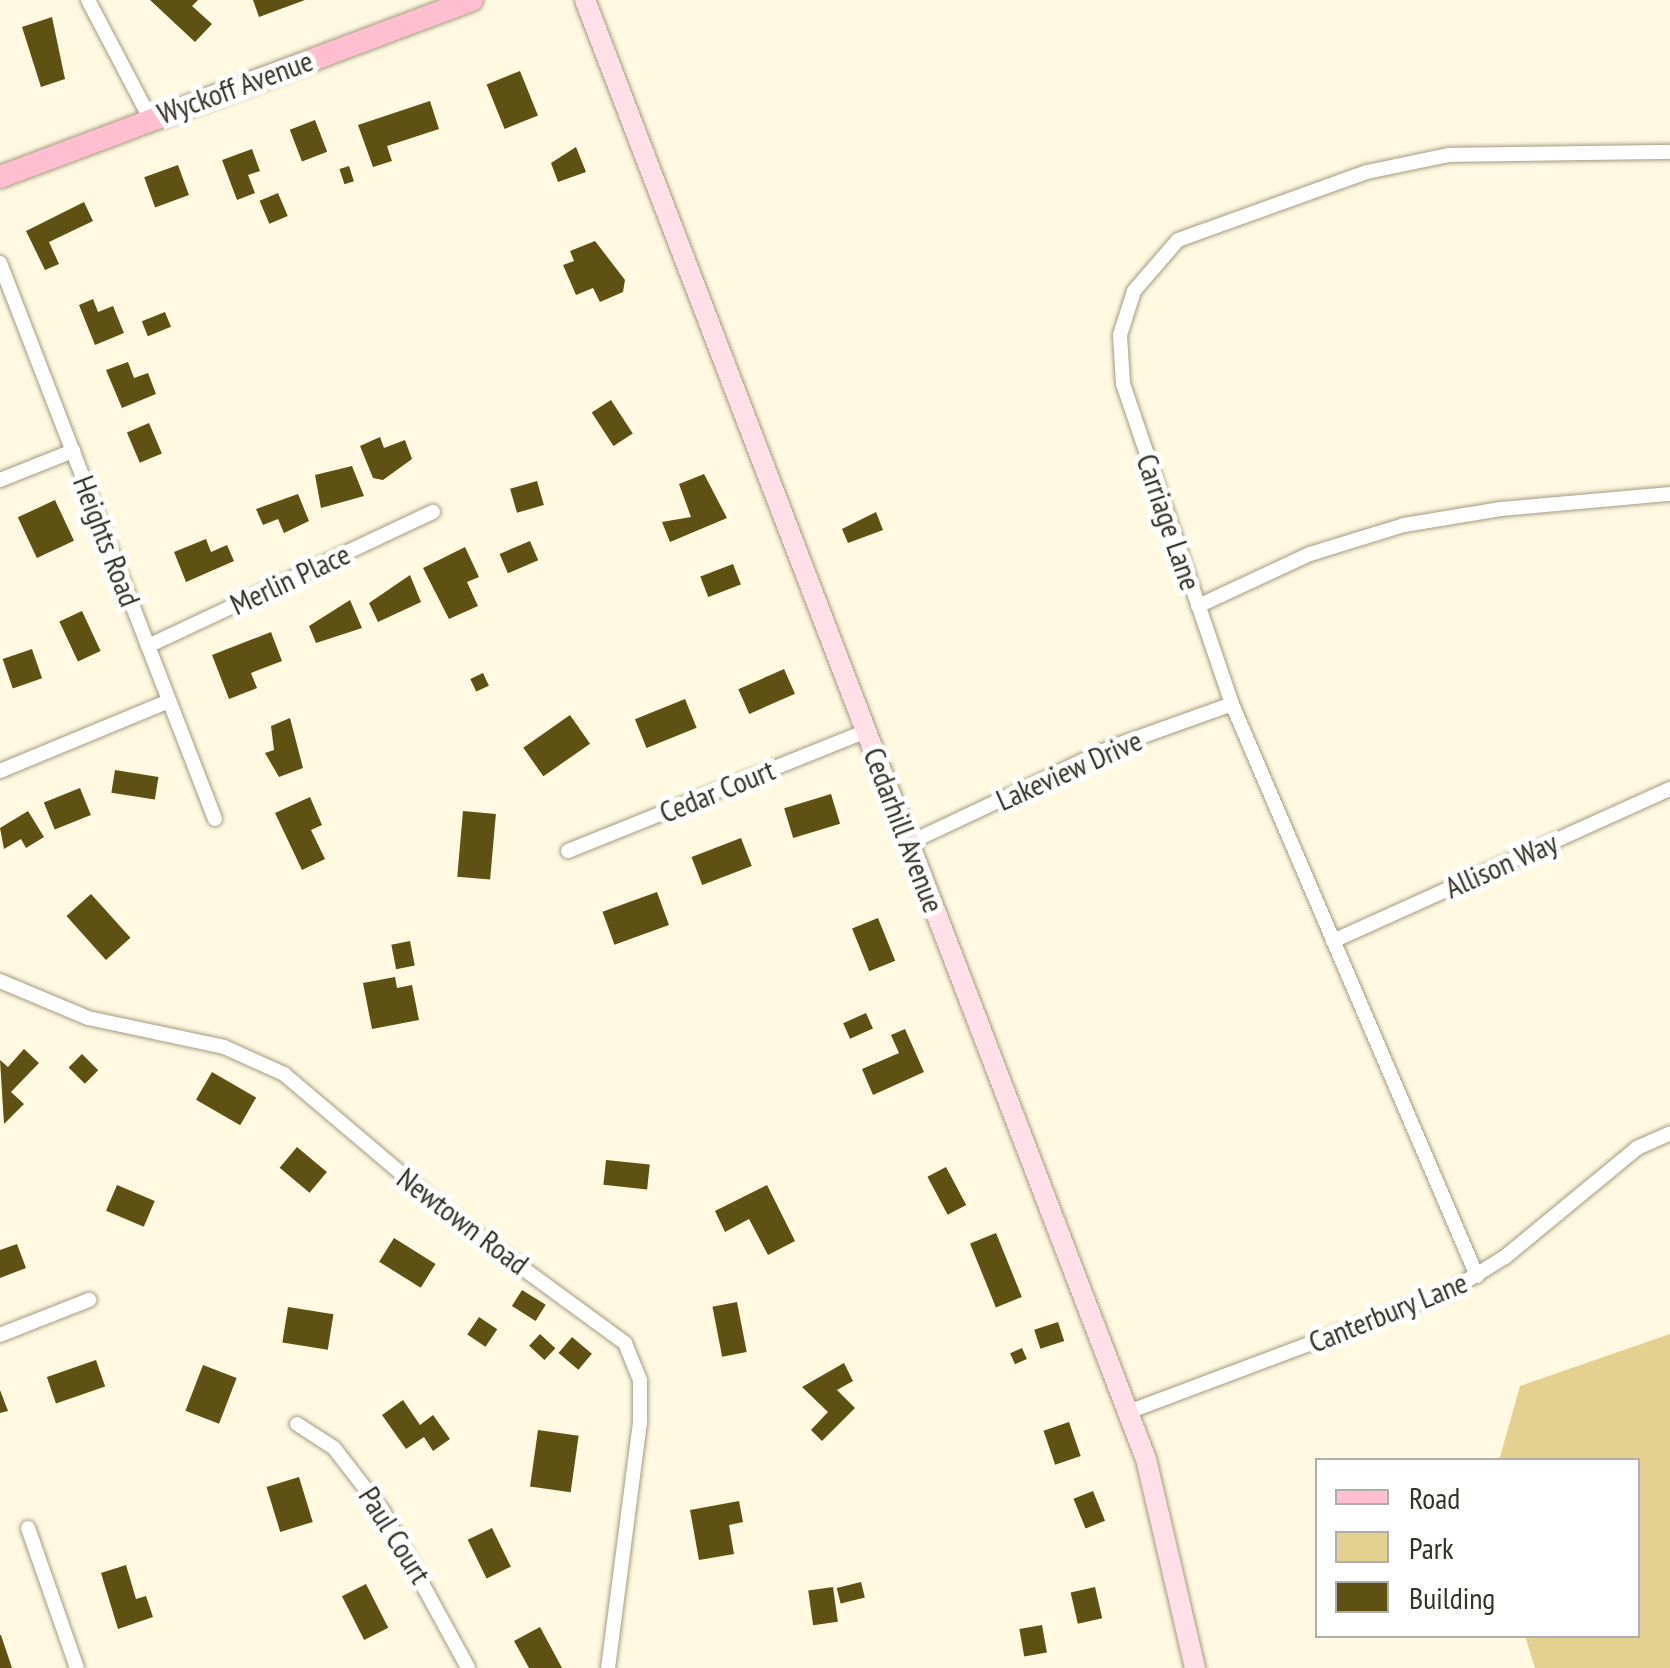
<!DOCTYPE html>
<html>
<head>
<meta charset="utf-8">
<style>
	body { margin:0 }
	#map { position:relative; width:1670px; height:1668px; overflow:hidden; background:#fff9e2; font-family:"PT Sans Narrow",sans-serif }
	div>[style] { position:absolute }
	.green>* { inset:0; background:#e4d192 }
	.building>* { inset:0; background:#5f5014; transform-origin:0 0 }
	.roads { filter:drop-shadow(0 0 2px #a39b81) drop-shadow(0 0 2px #a39b81) }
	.street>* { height:14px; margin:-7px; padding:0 7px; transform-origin:7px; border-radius:7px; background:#fff }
	.secondary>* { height:20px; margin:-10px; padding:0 10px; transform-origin:10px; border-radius:10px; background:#ffdfe8 }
	.primary>* { height:22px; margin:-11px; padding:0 11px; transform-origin:11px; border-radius:11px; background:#ffbfd1 }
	span { translate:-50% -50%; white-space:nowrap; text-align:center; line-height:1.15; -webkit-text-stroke:10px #fff; paint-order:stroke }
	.street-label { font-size:30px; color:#353227 }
	.legend { position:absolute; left:1315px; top:1458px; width:325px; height:180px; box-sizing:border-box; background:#fff; border:2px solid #aeada9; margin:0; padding:12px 18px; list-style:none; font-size:30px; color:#353227 }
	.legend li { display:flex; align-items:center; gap:20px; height:50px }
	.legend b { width:50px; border:2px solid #aeada9 }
</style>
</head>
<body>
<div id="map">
	<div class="green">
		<div style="clip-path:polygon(1670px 1334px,1670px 1668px,1535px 1668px,1525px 1636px,1638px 1636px,1638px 1460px,1490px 1460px,1500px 1457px,1520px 1386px)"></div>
	</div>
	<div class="building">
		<div style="clip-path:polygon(150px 0,198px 0,192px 6px,212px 24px,195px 42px)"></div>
		<div style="clip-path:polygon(253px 0,305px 0,259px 17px)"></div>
		<div style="clip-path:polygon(52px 17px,65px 79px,41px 87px,22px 27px)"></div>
		<div style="left:520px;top:71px;width:48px;height:36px;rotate:68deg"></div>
		<div style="clip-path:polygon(430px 101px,439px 129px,387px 146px,392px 161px,373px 167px,358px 125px)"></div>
		<div style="left:315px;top:120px;width:34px;height:27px;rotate:69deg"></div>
		<div style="clip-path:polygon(576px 147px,586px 172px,558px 182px,551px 163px)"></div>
		<div style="clip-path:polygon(252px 149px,260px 171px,248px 175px,255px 193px,237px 200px,222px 160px)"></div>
		<div style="left:178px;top:165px;width:32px;height:36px;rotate:70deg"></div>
		<div style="left:349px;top:166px;width:16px;height:10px;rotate:72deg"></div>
		<div style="left:278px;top:193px;width:25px;height:20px;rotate:67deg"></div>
		<div style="clip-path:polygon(84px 202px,93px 221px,49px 242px,59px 264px,45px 270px,26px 231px)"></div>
		<div style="clip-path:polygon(595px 241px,625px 280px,623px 292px,600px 302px,593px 288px,576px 295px,563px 265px,574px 261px,570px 251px)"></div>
		<div style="clip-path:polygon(93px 299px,98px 312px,113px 306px,124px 333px,95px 345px,79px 305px)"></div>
		<div style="left:165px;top:312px;width:16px;height:25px;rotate:68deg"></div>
		<div style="clip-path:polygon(128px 362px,134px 378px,148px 373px,156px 394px,122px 408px,106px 370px)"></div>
		<div style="left:611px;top:400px;width:40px;height:23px;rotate:57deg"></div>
		<div style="left:149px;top:423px;width:33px;height:24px;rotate:67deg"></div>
		<div style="clip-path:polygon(380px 437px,384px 448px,405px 440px,412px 459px,383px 480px,373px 478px,360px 446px)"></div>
		<div style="clip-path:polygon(352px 466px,364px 496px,321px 508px,315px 475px)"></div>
		<div style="clip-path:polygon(704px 474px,727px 518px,670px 542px,662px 522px,691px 517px,679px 484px)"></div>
		<div style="left:537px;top:481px;width:25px;height:28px;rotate:74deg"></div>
		<div style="clip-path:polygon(298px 494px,309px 521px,284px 533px,278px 519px,263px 525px,256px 509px)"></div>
		<div style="left:55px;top:500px;width:45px;height:41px;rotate:65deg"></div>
		<div style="clip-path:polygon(876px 512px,883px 530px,848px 543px,842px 529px)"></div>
		<div style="clip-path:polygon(206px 539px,211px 552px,227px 545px,234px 561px,186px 582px,174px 552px)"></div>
		<div style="left:530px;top:541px;width:21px;height:33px;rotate:67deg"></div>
		<div style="clip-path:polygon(465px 547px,479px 577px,467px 582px,478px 606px,449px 619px,423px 568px)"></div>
		<div style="left:733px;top:564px;width:22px;height:35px;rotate:69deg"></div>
		<div style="clip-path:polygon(410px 575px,421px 602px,378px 622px,369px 603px)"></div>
		<div style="clip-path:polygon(350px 600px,362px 628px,316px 643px,309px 626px)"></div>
		<div style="left:82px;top:611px;width:44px;height:25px;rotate:65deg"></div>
		<div style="clip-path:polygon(271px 632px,282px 661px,251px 673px,257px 688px,229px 699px,212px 655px)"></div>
		<div style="left:32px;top:649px;width:31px;height:31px;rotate:71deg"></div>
		<div style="left:784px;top:669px;width:27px;height:50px;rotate:66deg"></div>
		<div style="left:483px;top:673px;width:14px;height:14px;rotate:65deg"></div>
		<div style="left:685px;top:699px;width:31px;height:54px;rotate:68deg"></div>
		<div style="left:570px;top:715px;width:35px;height:57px;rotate:55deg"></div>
		<div style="clip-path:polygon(290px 718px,303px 768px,279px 777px,265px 753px,274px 750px,271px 726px)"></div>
		<div style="left:115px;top:770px;width:44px;height:23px;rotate:9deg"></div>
		<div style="left:80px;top:788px;width:29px;height:39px;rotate:68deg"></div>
		<div style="left:831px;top:794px;width:31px;height:49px;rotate:73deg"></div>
		<div style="clip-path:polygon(310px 797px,322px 825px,311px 830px,325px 859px,302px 870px,275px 813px)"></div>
		<div style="clip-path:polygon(28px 811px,44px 837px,26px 848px,21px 839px,4px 849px,0 828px)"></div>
		<div style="left:463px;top:811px;width:33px;height:66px;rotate:5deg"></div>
		<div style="left:741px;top:838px;width:30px;height:53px;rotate:69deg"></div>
		<div style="left:657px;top:892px;width:35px;height:58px;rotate:70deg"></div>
		<div style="left:91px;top:894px;width:59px;height:33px;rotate:48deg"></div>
		<div style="left:878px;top:918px;width:46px;height:28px;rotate:68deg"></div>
		<div style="left:410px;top:941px;width:25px;height:19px;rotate:79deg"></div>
		<div style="clip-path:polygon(395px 977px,397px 988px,412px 985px,419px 1020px,372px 1029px,363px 983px)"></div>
		<div style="left:866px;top:1013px;width:17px;height:25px;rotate:66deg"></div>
		<div style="clip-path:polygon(905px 1029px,924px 1072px,873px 1095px,862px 1069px,899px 1053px,891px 1035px)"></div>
		<div style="clip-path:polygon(24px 1049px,39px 1063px,11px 1092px,24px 1104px,4px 1124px,0 1060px,8px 1067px)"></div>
		<div style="left:82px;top:1054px;width:23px;height:19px;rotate:45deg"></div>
		<div style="left:212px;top:1072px;width:51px;height:32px;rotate:30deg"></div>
		<div style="left:297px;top:1147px;width:39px;height:27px;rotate:40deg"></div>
		<div style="left:606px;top:1160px;width:44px;height:25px;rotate:6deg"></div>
		<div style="left:946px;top:1167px;width:43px;height:21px;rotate:62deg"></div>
		<div style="left:117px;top:1185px;width:41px;height:28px;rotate:23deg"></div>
		<div style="clip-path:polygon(767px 1185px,795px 1241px,768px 1255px,749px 1219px,725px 1232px,715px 1211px)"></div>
		<div style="left:996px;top:1233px;width:69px;height:28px;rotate:68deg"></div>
		<div style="left:394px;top:1238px;width:49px;height:28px;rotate:32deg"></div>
		<div style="clip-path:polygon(17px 1244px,26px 1268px,0 1278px,0 1250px)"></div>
		<div style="left:522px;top:1290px;width:28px;height:19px;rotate:32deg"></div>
		<div style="left:737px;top:1302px;width:51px;height:25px;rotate:79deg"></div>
		<div style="left:288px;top:1307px;width:46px;height:36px;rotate:9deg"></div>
		<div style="left:479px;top:1317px;width:22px;height:21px;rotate:34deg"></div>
		<div style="left:1058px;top:1322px;width:20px;height:25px;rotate:72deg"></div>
		<div style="left:540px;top:1334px;width:21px;height:16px;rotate:43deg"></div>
		<div style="left:572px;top:1337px;width:26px;height:21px;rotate:40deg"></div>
		<div style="left:1022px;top:1348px;width:12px;height:13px;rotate:66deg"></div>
		<div style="left:96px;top:1360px;width:28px;height:52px;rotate:71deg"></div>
		<div style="clip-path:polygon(844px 1363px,853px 1381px,837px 1390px,855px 1408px,822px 1441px,811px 1430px,828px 1412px,802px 1387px)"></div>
		<div style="left:203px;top:1365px;width:36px;height:49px;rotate:21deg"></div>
		<div style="clip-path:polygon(0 1390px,8px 1411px,0 1413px)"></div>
		<div style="clip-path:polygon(403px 1400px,420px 1425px,433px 1415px,450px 1439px,433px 1451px,424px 1437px,406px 1449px,382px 1415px)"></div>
		<div style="left:1069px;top:1422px;width:36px;height:27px;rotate:71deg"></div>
		<div style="left:538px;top:1430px;width:41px;height:57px;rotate:8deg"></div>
		<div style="left:299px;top:1477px;width:47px;height:34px;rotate:73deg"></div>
		<div style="left:1093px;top:1491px;width:32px;height:21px;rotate:68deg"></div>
		<div style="clip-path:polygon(739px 1501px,743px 1522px,729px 1525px,734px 1554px,699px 1560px,690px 1510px)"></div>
		<div style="left:492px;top:1528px;width:43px;height:27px;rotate:64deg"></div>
		<div style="clip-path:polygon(126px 1565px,136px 1599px,146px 1596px,153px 1617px,118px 1629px,101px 1573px)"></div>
		<div style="left:861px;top:1582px;width:16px;height:25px;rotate:76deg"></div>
		<div style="left:366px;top:1584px;width:49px;height:27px;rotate:63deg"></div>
		<div style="left:833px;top:1587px;width:35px;height:25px;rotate:82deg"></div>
		<div style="left:1095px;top:1587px;width:32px;height:25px;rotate:77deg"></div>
		<div style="left:1042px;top:1625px;width:28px;height:23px;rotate:80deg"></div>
		<div style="clip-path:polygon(540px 1627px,562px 1668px,529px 1668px,514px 1641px)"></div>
		<div style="clip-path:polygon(0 1635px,1px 1635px,12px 1668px,0 1668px)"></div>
	</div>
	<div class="roads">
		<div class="street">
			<div style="left:88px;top:0;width:133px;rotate:62.3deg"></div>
			<div style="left:0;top:263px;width:596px;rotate:68.86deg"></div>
			<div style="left:0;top:480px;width:79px;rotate:-21.7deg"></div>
			<div style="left:1198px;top:606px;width:123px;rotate:-24.9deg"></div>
			<div style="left:1310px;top:554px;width:98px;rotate:-17.1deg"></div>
			<div style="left:1404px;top:525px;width:98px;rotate:-9.4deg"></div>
			<div style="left:1501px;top:509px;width:170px;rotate:-5.1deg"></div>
			<div style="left:148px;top:646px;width:315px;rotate:-25.2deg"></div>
			<div style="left:0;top:771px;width:183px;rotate:-22.5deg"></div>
			<div style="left:909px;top:843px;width:225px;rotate:-25.3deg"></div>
			<div style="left:1112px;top:747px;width:127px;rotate:-19.7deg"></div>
			<div style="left:568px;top:851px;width:321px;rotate:-21.9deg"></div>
			<div style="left:1333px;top:941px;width:370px;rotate:-24.3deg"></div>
			<div style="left:0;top:981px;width:95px;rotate:22.8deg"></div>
			<div style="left:88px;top:1018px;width:139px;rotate:12deg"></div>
			<div style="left:224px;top:1047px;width:66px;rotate:24.2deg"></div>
			<div style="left:284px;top:1074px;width:218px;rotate:40.3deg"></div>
			<div style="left:450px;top:1215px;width:217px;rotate:36.2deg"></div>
			<div style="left:625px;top:1343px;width:40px;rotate:68deg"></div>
			<div style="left:640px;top:1380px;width:42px;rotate:90deg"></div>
			<div style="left:640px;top:1422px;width:248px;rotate:97.4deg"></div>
			<div style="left:1477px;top:1276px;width:622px;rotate:-113.19deg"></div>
			<div style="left:1232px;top:704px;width:338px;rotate:-108.8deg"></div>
			<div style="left:1123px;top:384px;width:49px;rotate:-93.5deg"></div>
			<div style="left:1120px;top:335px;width:46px;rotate:-72.3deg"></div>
			<div style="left:1134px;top:291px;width:67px;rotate:-49.2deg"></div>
			<div style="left:1178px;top:240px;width:201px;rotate:-19.8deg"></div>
			<div style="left:1367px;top:172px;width:84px;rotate:-11.7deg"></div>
			<div style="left:1449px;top:155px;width:221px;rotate:-0.8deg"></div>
			<div style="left:0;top:1335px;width:96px;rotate:-21.5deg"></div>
			<div style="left:1128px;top:1412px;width:342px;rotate:-20.6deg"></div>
			<div style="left:1448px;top:1292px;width:67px;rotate:-31.6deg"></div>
			<div style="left:1505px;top:1257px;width:171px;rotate:-39.5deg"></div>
			<div style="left:1637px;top:1148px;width:36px;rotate:-24deg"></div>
			<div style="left:297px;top:1424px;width:44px;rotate:33deg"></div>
			<div style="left:334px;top:1448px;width:78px;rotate:52.3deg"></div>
			<div style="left:382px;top:1510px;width:180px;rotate:61.4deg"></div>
			<div style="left:28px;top:1528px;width:148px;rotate:70.7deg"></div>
		</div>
		<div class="secondary">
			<div style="left:585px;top:0;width:1563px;rotate:68.97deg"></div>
			<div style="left:1146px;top:1459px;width:215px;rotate:76.8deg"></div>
		</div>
		<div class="primary">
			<div style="left:0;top:177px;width:504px;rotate:-20.56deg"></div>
		</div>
	</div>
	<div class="street-label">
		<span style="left:235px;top:87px;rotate:-20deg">Wyckoff Avenue</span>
		<span style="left:1169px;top:522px;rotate:71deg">Carriage Lane</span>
		<span style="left:107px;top:541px;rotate:69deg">Heights Road</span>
		<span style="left:290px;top:579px;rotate:-25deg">Merlin Place</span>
		<span style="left:1069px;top:770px;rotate:-24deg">Lakeview Drive</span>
		<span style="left:717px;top:791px;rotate:-22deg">Cedar Court</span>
		<span style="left:904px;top:830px;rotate:69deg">Cedarhill Avenue</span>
		<span style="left:1501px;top:865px;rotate:-24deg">Allison Way</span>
		<span style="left:463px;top:1221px;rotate:37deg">Newtown Road</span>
		<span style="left:1388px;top:1312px;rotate:-22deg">Canterbury Lane</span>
		<span style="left:395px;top:1535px;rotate:58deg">Paul Court</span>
	</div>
	<ul class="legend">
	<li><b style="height:12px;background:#ffbfd1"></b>Road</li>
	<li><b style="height:28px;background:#e4d192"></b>Park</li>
	<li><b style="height:28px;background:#5f5014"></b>Building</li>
	</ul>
</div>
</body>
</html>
